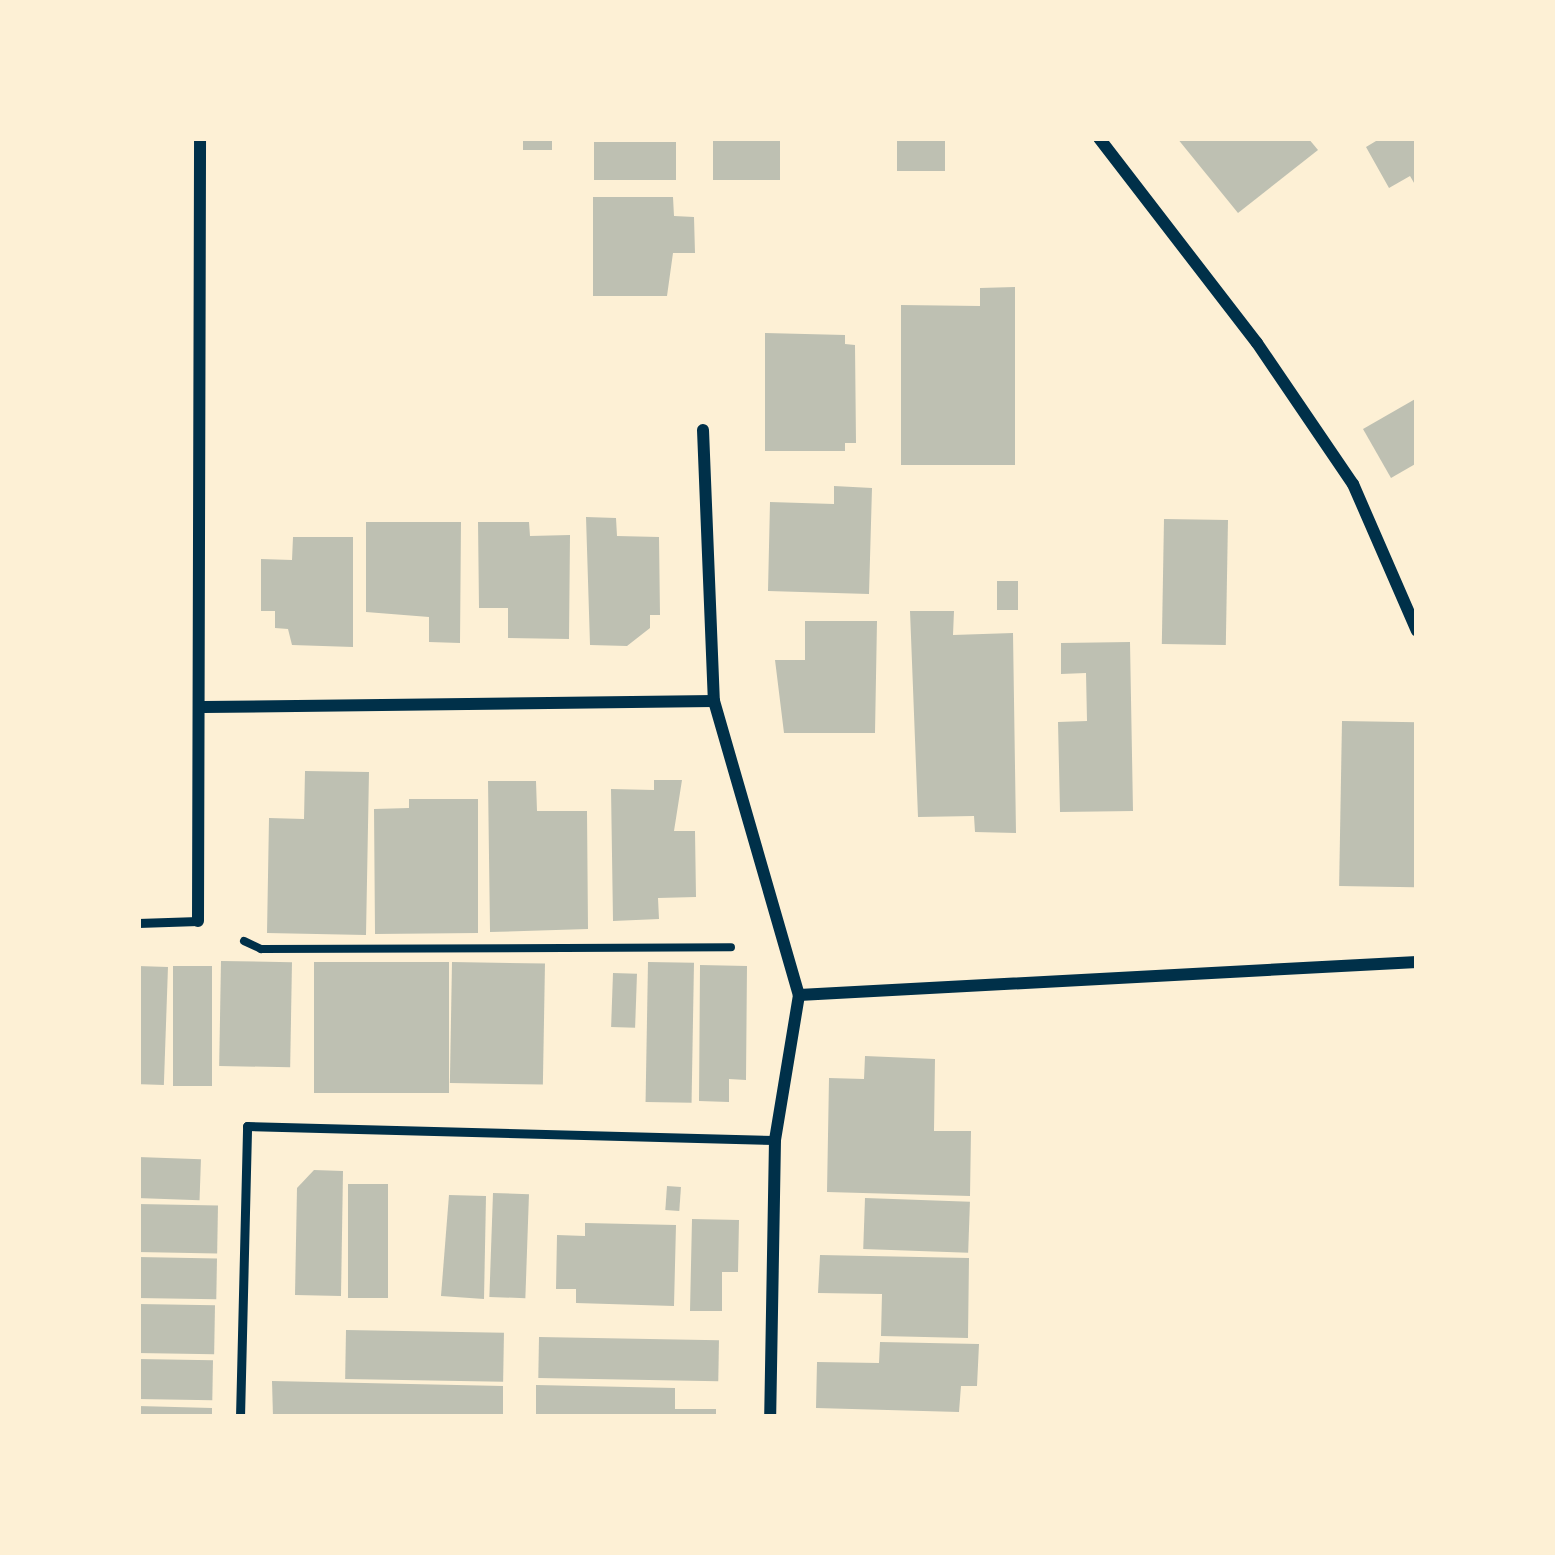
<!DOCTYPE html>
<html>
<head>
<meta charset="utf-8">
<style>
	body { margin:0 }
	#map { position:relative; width:1555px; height:1555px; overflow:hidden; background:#fdf0d5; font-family:"Zilla Slab",serif }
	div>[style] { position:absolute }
	.building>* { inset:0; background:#bec0b2; transform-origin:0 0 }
	.path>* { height:8px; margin:-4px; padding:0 4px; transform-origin:4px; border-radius:4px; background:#003049 }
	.service>* { height:9px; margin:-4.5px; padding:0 4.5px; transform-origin:4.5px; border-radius:4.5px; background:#003049 }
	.minor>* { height:12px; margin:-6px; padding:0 6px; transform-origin:6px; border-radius:6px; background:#003049 }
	span { translate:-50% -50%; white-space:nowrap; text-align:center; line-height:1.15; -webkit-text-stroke:12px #fdf0d5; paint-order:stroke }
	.frame { position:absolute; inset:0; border:141px solid #fdf0d5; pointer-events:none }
</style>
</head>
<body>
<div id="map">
	<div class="building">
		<div style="left:523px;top:138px;width:29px;height:12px"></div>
		<div style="left:713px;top:138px;width:67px;height:42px"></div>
		<div style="left:897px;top:138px;width:48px;height:33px"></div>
		<div style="clip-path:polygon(1177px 138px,1308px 138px,1318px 150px,1238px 213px)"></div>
		<div style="clip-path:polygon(1381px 138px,1417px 138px,1417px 188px,1410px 176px,1389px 188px,1366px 147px)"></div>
		<div style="left:594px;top:142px;width:82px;height:38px"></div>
		<div style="clip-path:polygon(593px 197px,673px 197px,674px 216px,694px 217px,695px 253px,673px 253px,667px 296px,593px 296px)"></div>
		<div style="clip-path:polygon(1015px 287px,1015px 465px,901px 465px,901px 305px,980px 306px,980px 288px)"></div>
		<div style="clip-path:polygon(765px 333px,845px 335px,845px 344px,855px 345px,856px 443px,845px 443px,845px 451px,765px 451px)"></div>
		<div style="clip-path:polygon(1417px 398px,1417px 463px,1391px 478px,1363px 429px)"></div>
		<div style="clip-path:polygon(834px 486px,872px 488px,869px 594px,768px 591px,770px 502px,834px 504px)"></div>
		<div style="clip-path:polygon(586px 517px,616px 518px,617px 536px,659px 537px,660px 615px,650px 615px,650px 628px,627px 646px,590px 645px)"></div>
		<div style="left:1164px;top:519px;width:64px;height:125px;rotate:1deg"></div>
		<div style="clip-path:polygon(366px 522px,461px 522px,460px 643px,429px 642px,429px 617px,366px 612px)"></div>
		<div style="clip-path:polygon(478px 522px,529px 522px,530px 536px,570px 535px,569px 639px,508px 638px,508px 608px,479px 608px)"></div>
		<div style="clip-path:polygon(293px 537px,353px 537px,353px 647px,292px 645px,288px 629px,275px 628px,275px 611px,261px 611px,261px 559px,292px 560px)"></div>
		<div style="left:1018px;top:581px;width:29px;height:21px;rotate:90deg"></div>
		<div style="clip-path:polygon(910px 611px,954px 611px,953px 635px,1013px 633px,1016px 833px,975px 832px,974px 816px,918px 817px)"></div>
		<div style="clip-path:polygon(805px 621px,877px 621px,875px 733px,784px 733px,775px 660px,805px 660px)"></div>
		<div style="clip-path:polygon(1130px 642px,1133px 811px,1060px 812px,1058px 722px,1087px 721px,1086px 673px,1061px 674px,1061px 643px)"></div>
		<div style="left:1342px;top:721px;width:75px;height:165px;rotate:1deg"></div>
		<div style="clip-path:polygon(305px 771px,369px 772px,366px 935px,267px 933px,269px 818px,304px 819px)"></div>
		<div style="clip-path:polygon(654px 780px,682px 780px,674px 831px,695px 831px,696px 897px,658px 898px,659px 919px,613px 921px,611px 789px,654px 790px)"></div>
		<div style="clip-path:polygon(488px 781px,536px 781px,537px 811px,587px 811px,588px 929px,490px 932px)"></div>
		<div style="clip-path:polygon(409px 799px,478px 799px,478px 933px,375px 934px,374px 809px,409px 808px)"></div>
		<div style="left:221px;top:961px;width:71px;height:105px;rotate:1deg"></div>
		<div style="left:314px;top:962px;width:135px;height:131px"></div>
		<div style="left:452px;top:962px;width:93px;height:121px;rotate:1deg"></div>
		<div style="left:648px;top:962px;width:46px;height:140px;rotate:1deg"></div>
		<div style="clip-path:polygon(700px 965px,747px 966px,746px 1080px,729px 1079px,729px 1102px,699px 1101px)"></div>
		<div style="left:138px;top:966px;width:30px;height:118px;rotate:2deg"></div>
		<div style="left:212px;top:966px;width:120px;height:39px;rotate:90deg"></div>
		<div style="left:613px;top:973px;width:24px;height:54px;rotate:2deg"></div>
		<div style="clip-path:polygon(865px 1056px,935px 1059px,934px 1131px,971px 1131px,970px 1196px,827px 1192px,829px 1078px,864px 1079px)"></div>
		<div style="left:138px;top:1157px;width:63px;height:41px;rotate:2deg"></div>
		<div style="clip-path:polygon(314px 1170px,343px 1171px,341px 1296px,295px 1295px,297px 1188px)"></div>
		<div style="left:348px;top:1184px;width:40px;height:114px"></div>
		<div style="left:667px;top:1186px;width:14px;height:24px;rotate:4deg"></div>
		<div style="left:493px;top:1193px;width:36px;height:104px;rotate:2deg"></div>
		<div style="clip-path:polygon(449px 1195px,486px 1196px,484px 1299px,441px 1296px)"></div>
		<div style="left:865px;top:1198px;width:105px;height:51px;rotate:2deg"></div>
		<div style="left:138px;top:1204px;width:80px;height:48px;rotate:1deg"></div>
		<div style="clip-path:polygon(692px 1219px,739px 1220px,738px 1272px,722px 1272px,722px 1311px,690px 1311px)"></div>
		<div style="clip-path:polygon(585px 1223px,676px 1225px,674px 1306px,576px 1303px,576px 1289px,556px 1289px,557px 1235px,585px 1236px)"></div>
		<div style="clip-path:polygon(820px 1255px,969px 1258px,968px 1338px,881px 1336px,882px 1294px,818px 1293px)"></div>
		<div style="left:138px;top:1257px;width:79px;height:41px;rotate:1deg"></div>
		<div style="left:138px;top:1304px;width:77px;height:49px;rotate:1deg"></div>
		<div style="left:346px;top:1330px;width:158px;height:49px;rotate:1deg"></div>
		<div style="left:539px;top:1337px;width:180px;height:41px;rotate:1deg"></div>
		<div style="clip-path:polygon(880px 1342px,979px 1344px,977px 1386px,961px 1386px,959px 1412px,816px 1408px,817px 1362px,879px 1363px)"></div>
		<div style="left:138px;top:1359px;width:75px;height:40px;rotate:1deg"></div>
		<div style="clip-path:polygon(272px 1381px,503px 1386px,503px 1417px,273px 1417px)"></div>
		<div style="clip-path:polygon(536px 1385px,675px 1388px,675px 1409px,716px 1409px,716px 1417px,536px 1417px)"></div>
		<div style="clip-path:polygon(138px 1406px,212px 1408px,212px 1417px,138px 1417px)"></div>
	</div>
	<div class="path">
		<div style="left:244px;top:941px;width:19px;rotate:25deg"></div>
		<div style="left:261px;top:949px;width:470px;rotate:-0.2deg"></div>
	</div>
	<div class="service">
		<div style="left:138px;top:923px;width:60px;rotate:-1.9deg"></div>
		<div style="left:240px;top:1417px;width:291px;rotate:-88.6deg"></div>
		<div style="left:247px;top:1126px;width:528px;rotate:1.52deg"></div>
	</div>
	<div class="minor">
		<div style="left:1099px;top:138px;width:259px;rotate:52.4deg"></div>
		<div style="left:1257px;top:343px;width:171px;rotate:55.8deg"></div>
		<div style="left:1353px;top:484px;width:160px;rotate:66.5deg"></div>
		<div style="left:703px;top:430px;width:271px;rotate:87.7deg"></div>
		<div style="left:714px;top:701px;width:306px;rotate:73.9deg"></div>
		<div style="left:799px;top:995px;width:147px;rotate:99.4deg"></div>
		<div style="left:775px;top:1140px;width:277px;rotate:91deg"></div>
		<div style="left:203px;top:707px;width:511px;rotate:-0.67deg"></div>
		<div style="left:198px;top:921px;width:783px;rotate:-89.85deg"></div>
		<div style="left:799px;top:995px;width:619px;rotate:-3.06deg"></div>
	</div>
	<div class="frame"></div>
</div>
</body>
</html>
